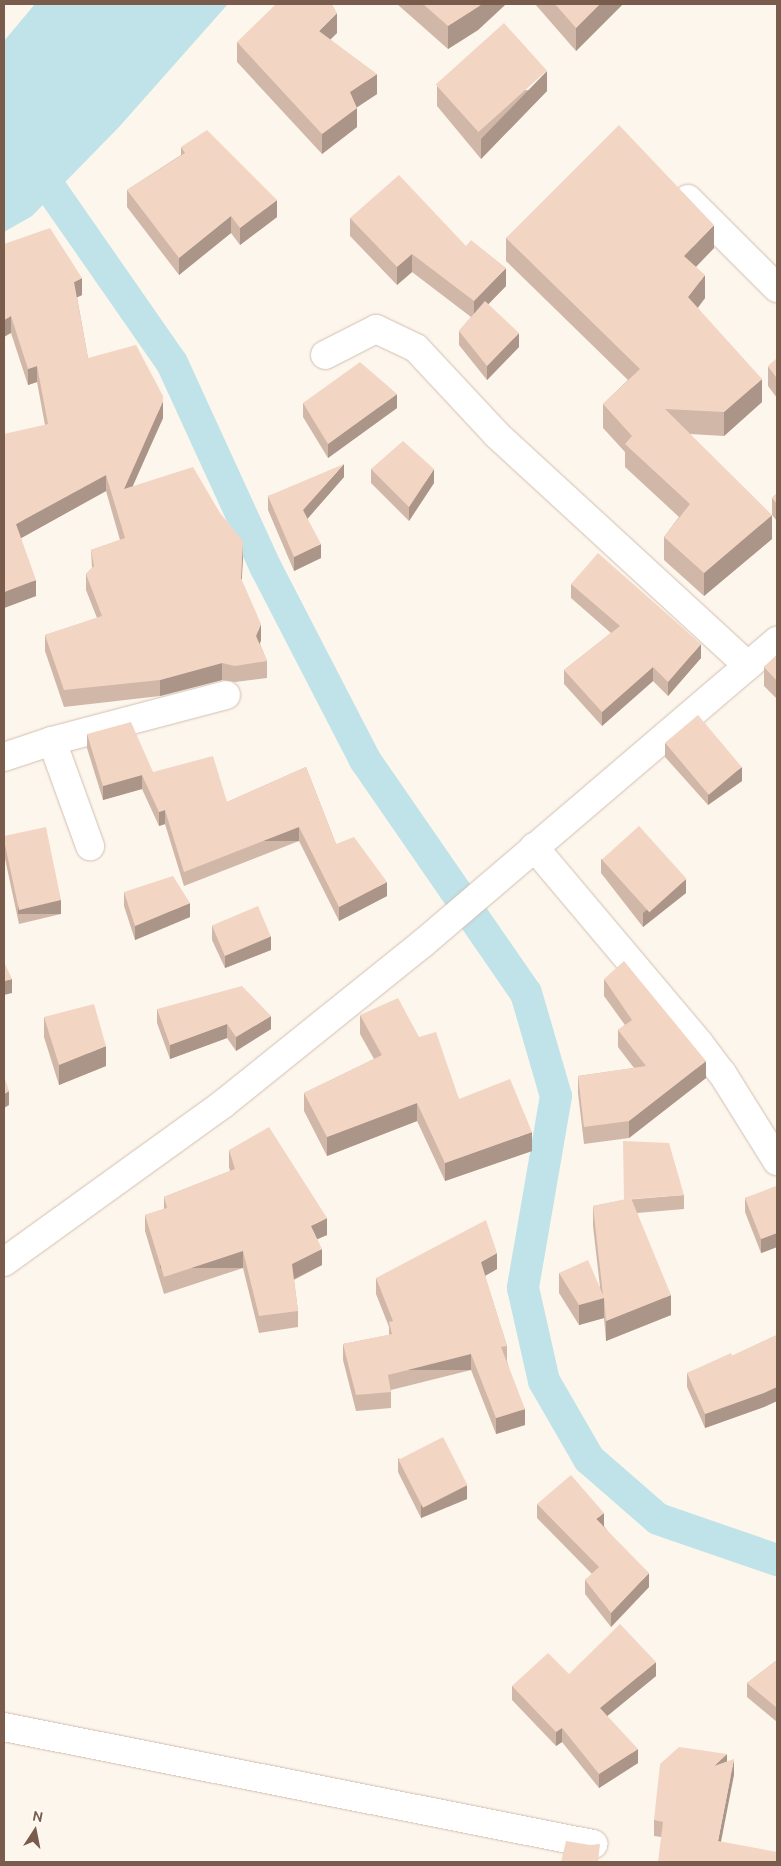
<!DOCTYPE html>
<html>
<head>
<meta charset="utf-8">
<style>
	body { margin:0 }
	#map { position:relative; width:781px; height:1866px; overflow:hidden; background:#fdf6ec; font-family:Ubuntu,sans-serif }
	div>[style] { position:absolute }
	.water>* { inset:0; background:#bfe3e8 }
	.canal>* { height:32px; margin:-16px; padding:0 16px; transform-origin:16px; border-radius:16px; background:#bfe3e8 }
	.roads { filter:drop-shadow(0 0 1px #d1beb0) drop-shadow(0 0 1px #d1beb0) }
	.minor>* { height:28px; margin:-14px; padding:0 14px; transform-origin:14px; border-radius:14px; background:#fff }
	.wall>* { inset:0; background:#d1b7a8 }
	.shaded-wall>* { inset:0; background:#aa9588; transform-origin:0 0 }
	.building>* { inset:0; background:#f3d5c3; transform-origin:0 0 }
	span { translate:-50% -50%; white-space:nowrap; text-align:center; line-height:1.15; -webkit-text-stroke:4px #fffaf3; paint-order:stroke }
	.frame { position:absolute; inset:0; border:5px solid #7a5c4d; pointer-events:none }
	.north { position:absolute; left:10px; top:1806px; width:50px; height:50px; -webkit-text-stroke:4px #fffaf3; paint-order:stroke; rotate:11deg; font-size:14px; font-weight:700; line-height:20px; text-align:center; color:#7a5c4d }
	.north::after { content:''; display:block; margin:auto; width:18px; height:22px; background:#7a5c4d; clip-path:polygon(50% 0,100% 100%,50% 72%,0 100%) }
</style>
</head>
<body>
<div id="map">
	<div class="water">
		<div style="clip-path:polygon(35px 4px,228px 4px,119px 127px,32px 216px,4px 232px,4px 41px)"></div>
	</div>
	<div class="canal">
		<div style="left:28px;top:156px;width:252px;rotate:55.2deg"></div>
		<div style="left:172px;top:363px;width:226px;rotate:65.4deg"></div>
		<div style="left:266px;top:568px;width:216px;rotate:62.7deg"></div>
		<div style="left:365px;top:760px;width:283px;rotate:55.4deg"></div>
		<div style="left:526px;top:993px;width:107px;rotate:73.8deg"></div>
		<div style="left:556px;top:1096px;width:195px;rotate:99.8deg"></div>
		<div style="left:523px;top:1288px;width:95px;rotate:77.3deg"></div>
		<div style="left:544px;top:1381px;width:90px;rotate:60deg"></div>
		<div style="left:589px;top:1459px;width:91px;rotate:41deg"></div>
		<div style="left:658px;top:1519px;width:126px;rotate:19deg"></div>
	</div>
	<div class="roads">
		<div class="minor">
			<div style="left:688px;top:199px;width:126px;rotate:45deg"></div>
			<div style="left:325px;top:355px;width:57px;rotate:-27deg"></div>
			<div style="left:376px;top:329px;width:44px;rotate:25.4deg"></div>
			<div style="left:416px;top:348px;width:119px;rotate:47deg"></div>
			<div style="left:497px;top:435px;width:341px;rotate:42.6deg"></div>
			<div style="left:52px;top:741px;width:112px;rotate:70.1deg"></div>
			<div style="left:4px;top:757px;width:51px;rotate:-18.4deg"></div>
			<div style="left:52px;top:741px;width:180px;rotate:-14.8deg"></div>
			<div style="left:534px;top:847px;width:256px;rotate:49.9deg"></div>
			<div style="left:699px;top:1043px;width:38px;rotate:53deg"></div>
			<div style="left:722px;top:1073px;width:104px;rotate:58deg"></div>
			<div style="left:4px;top:1262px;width:270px;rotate:-35.8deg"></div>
			<div style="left:223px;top:1104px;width:255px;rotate:-38.8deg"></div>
			<div style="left:422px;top:944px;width:467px;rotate:-40.5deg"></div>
			<div style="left:4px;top:1727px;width:601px;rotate:11.24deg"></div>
		</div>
	</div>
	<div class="wall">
		<div style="clip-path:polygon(397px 4px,506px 4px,478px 30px,448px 49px)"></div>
		<div style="clip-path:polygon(535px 4px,623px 4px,576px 51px)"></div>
		<div style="clip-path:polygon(337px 33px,330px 39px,377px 94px,357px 107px,357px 127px,322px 154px,237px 62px,237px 42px)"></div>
		<div style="clip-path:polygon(437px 86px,547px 91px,481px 159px,437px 106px)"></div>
		<div style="clip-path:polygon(181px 147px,277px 217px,240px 245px,231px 233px,179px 275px,127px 207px,127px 190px,181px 155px)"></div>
		<div style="clip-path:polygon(350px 218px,466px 246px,506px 286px,488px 304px,519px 347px,487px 380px,459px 345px,459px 331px,471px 317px,412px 272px,397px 285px,350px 236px)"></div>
		<div style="clip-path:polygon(506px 238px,714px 248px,696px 267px,705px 298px,698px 308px,762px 402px,724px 436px,690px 434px,772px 539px,704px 596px,664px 560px,664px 537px,679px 517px,625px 467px,625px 452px,603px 428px,603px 404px,628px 380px,506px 261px)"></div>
		<div style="clip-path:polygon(4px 244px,82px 295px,77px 297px,88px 358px,163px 418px,132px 486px,243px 557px,241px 580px,261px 640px,260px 644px,267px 661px,267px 678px,235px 682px,222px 680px,160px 696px,64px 707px,45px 651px,45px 635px,97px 618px,86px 590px,86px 574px,92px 568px,91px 550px,120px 540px,106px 491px,21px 538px,36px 596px,4px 608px,45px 425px,37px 382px,28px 385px,11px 333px)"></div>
		<div style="clip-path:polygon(768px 366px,777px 378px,777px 398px,768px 386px)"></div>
		<div style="clip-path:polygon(303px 403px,397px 408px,328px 458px,303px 417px)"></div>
		<div style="clip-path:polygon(371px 469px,434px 483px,409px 521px,371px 483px)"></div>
		<div style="clip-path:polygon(344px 477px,307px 518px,321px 558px,294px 571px,268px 510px,268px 496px)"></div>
		<div style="clip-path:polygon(777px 493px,777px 521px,772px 515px,772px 498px)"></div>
		<div style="clip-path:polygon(571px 584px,701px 658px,668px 696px,653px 681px,602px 726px,564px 684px,564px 670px,611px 633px,571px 598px)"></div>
		<div style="clip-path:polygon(777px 655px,777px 699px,764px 686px,764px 667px)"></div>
		<div style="clip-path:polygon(87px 734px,153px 772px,227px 802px,306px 767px,336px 844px,387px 896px,339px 921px,299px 841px,184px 886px,165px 824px,159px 826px,142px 789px,103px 800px,87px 748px)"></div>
		<div style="clip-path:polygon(665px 743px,742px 781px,708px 805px,665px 757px)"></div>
		<div style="clip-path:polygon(4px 836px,61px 914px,19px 924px,4px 854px)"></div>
		<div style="clip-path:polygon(601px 859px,686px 893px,643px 927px,601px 873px)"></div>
		<div style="clip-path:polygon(124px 892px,190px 917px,135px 940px,124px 906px)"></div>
		<div style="clip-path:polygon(212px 926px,271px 950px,225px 968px,212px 940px)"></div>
		<div style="clip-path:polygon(604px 979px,706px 1078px,629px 1138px,584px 1144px,578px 1093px,578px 1076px,634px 1068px,618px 1047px,618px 1030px,625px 1025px,604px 996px)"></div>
		<div style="clip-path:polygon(157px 1009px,271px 1029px,236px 1051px,227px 1038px,170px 1059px,157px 1023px)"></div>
		<div style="clip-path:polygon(360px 1015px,419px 1037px,459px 1099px,532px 1151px,445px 1181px,417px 1121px,327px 1156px,304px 1111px,304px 1093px,374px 1059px,360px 1034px)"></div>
		<div style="clip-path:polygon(44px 1017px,106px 1066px,59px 1085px,44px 1037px)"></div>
		<div style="clip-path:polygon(229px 1150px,327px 1235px,317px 1239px,322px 1265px,294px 1280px,298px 1311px,298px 1327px,259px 1333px,243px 1268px,164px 1294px,145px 1231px,145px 1215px,164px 1209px,164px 1197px,230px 1171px,229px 1167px)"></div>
		<div style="clip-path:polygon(777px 1188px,777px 1247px,761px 1253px,745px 1212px,745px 1198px)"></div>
		<div style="clip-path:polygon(684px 1195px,684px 1209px,637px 1213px,671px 1315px,606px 1341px,604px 1318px,579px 1325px,559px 1293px,559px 1273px,600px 1287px,593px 1226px,593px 1206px,624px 1200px)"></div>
		<div style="clip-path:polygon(497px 1269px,485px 1276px,507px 1346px,507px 1361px,525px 1425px,496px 1434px,471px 1370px,391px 1390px,391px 1408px,356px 1411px,343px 1360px,343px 1344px,389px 1335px,389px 1327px,376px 1294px,376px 1278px)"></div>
		<div style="clip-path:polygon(777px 1335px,777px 1401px,764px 1407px,705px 1428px,687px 1387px,687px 1373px,732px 1356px)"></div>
		<div style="clip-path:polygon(398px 1458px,467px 1499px,421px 1518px,398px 1472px)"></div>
		<div style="clip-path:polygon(537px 1504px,604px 1526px,649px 1587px,611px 1627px,585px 1594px,585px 1580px,592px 1574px,537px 1518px)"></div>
		<div style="clip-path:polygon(777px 1660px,777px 1722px,747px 1697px,747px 1683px)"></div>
		<div style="clip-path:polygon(569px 1674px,656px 1676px,607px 1716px,638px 1763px,599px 1788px,562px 1742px,556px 1746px,512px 1700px,512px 1686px)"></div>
		<div style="clip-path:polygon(727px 1761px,734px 1775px,661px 1837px,654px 1836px,654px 1820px)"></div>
	</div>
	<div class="shaded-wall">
		<div style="clip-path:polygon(482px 4px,506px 4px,478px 30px,448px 49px,448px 26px)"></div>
		<div style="clip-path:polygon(600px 4px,623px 4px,576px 51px,576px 28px)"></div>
		<div style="clip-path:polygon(337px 13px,337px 33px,319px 51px,319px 31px)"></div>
		<div style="clip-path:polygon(547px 71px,547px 91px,481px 159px,481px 139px)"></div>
		<div style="clip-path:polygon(377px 74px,377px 94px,350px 112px,350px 92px)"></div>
		<div style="clip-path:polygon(357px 108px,357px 127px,322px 154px,322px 134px)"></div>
		<div style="clip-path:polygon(277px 200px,277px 217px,240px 245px,240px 228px)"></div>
		<div style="clip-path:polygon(231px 216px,231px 233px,179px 275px,179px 258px)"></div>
		<div style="clip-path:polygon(714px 225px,714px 248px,684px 279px,684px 256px)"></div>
		<div style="clip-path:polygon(412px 254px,412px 272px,397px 285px,397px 267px)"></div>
		<div style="clip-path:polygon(506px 268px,506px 286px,474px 319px,474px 301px)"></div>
		<div style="clip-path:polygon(705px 275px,705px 298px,688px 320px,688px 297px)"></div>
		<div style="clip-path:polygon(82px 278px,82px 295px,74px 299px,74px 282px)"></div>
		<div style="clip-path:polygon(11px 316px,11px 333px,4px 337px,4px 320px)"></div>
		<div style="clip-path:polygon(519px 333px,519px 347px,487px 380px,487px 366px)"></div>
		<div style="clip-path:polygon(37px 366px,37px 382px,28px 385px,28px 369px)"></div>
		<div style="clip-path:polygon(762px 379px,762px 402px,724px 436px,724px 412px)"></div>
		<div style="clip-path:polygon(397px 394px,397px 408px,328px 458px,328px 444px)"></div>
		<div style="clip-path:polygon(163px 401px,163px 418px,124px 506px,124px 489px)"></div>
		<div style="clip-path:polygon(344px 464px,344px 477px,303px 524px,303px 510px)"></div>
		<div style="clip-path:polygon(434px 469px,434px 483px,409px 521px,409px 507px)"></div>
		<div style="clip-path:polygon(106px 475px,106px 491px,16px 541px,16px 524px)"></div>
		<div style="clip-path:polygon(772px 515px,772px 539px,704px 596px,704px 573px)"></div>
		<div style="clip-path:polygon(243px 541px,243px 557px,241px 595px,241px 578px)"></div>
		<div style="clip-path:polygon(321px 544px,321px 558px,294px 571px,294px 557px)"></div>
		<div style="clip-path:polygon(36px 580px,36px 596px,4px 608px,4px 592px)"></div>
		<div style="clip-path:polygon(261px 624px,261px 640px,256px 653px,256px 636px)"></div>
		<div style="clip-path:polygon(701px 644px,701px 658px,668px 696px,668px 682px)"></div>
		<div style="clip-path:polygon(222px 663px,222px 680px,160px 696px,160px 680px)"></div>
		<div style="clip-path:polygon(653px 667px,653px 681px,602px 726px,602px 712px)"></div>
		<div style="clip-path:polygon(742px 767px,742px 781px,708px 805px,708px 791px)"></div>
		<div style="clip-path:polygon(142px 775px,142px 789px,103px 800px,103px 786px)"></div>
		<div style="clip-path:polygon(165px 810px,165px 824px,159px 826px,159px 812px)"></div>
		<div style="left:299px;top:827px;width:14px;height:123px;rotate:90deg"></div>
		<div style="clip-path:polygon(686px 879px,686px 893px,643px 927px,643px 913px)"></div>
		<div style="clip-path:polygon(387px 882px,387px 896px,339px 921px,339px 907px)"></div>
		<div style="left:61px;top:900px;width:14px;height:43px;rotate:90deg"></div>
		<div style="clip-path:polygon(190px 903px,190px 917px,135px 940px,135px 926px)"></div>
		<div style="clip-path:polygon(271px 936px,271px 950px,225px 968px,225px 954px)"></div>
		<div style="clip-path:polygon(12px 979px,12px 993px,4px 995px,4px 981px)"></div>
		<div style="clip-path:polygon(271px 1016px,271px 1029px,236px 1051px,236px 1037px)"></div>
		<div style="clip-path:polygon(227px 1024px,227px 1038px,170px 1059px,170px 1045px)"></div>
		<div style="clip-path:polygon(106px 1046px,106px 1066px,59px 1085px,59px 1065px)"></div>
		<div style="clip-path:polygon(706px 1061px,706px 1078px,629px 1138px,629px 1121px)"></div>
		<div style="clip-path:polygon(9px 1091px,9px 1105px,4px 1108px,4px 1094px)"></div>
		<div style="clip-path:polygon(417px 1103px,417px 1121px,327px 1156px,327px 1137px)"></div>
		<div style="clip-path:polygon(532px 1132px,532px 1151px,445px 1181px,445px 1163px)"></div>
		<div style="clip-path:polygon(327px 1218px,327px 1235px,311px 1242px,311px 1226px)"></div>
		<div style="clip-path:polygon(777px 1233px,777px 1247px,761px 1253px,761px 1239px)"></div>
		<div style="clip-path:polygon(322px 1249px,322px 1265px,292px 1280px,292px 1264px)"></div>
		<div style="left:243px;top:1251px;width:17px;height:83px;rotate:90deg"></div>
		<div style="clip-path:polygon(497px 1253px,497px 1269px,481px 1278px,481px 1262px)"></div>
		<div style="clip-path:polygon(671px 1295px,671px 1315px,606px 1341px,606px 1321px)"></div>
		<div style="clip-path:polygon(604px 1298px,604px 1318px,579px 1325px,579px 1305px)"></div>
		<div style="left:471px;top:1354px;width:16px;height:86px;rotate:90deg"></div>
		<div style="clip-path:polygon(777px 1387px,777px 1401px,764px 1407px,705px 1428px,705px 1414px)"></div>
		<div style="clip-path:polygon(525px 1409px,525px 1425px,496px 1434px,496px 1418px)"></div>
		<div style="clip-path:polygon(467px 1485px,467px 1499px,421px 1518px,421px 1505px)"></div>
		<div style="clip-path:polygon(604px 1513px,604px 1527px,596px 1519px)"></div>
		<div style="clip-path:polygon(649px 1573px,649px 1587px,611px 1627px,611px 1613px)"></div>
		<div style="clip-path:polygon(656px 1662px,656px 1676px,600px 1722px,600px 1708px)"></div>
		<div style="clip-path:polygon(562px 1728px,562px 1742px,556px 1746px,556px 1732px)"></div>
		<div style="clip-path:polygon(638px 1749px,638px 1763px,599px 1788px,599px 1774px)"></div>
		<div style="clip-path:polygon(727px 1754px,727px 1770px,714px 1766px)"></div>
		<div style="clip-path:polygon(734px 1759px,734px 1775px,718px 1857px,718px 1841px)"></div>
	</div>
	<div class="building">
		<div style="clip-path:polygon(276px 4px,332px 4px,337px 13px,319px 31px,377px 74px,350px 92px,357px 108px,322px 134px,237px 42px)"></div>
		<div style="clip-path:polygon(423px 4px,482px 4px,478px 7px,448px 26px)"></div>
		<div style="clip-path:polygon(555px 4px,600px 4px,576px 28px)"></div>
		<div style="left:504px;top:23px;width:64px;height:92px;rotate:48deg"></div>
		<div style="clip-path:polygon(619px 125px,714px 225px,684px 256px,705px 275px,688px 297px,762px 379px,724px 412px,665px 409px,772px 515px,704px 573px,664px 537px,690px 504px,625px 444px,632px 436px,603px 404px,640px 369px,506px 238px)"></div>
		<div style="clip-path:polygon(207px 130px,277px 200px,240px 228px,231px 216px,179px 258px,127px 190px,185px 153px,181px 147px)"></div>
		<div style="clip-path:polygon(399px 175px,466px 246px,471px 240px,506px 268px,474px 301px,412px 254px,397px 267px,350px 218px)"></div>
		<div style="clip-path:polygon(50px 228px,82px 278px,74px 282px,88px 358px,136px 345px,163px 396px,163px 401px,124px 489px,193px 467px,220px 513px,243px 541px,241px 578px,261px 624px,256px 636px,267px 661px,235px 666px,222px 663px,160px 680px,64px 690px,45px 635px,102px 616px,86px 574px,94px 566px,91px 550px,125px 538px,106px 475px,16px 524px,36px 580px,4px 592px,4px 434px,48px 424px,37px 366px,28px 369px,11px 316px,4px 320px,4px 244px)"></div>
		<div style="clip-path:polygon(485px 301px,519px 333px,487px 366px,459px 331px)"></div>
		<div style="clip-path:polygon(777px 358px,777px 378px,768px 366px)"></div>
		<div style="clip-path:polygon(360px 362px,397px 394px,328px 444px,303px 403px)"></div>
		<div style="clip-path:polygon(403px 441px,434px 469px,409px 507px,371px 469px)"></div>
		<div style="clip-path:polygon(344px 464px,303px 510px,321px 544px,294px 557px,268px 496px)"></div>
		<div style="clip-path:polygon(777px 493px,777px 504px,772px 498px)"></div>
		<div style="clip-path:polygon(598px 553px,701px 644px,668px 682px,653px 667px,602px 712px,564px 670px,620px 626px,571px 584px)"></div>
		<div style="clip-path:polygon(777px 655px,777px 681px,764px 667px)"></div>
		<div style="left:698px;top:715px;width:68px;height:43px;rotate:50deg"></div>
		<div style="clip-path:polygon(131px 722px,153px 772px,213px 756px,227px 802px,306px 767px,336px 844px,354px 837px,387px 882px,339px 907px,299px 827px,184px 872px,165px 810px,159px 812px,142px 775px,103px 786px,87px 734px)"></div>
		<div style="left:639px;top:826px;width:71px;height:50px;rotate:48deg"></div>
		<div style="clip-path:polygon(46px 827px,61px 900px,19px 910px,4px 840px,4px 836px)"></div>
		<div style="clip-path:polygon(173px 876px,190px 903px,135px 926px,124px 892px)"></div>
		<div style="left:258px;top:906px;width:33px;height:50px;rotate:67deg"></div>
		<div style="clip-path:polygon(624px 961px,706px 1061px,629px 1121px,584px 1127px,578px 1076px,646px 1066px,618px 1030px,632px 1020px,604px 979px)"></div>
		<div style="clip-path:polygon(4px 962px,12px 979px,4px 981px)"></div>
		<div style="clip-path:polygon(242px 986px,271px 1016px,236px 1037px,227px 1024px,170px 1045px,157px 1009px)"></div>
		<div style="clip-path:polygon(398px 998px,419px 1037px,436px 1032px,459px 1099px,510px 1079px,532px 1132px,445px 1163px,417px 1103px,327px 1137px,304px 1093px,382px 1055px,360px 1015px)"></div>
		<div style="clip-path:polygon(94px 1004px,106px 1046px,59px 1065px,44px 1017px)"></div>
		<div style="clip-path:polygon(4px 1076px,9px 1091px,4px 1094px)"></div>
		<div style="clip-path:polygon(269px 1127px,327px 1218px,311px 1226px,322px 1249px,292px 1264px,298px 1311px,259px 1316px,243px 1251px,164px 1277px,145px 1215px,167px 1208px,164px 1197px,235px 1169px,229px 1150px)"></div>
		<div style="clip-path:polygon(623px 1141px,669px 1143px,684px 1195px,632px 1199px,631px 1198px,624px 1200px)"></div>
		<div style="clip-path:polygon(776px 1186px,777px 1188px,777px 1233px,761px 1239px,745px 1198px)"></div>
		<div style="clip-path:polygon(631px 1198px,671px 1295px,606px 1321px,604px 1298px,579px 1305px,559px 1273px,588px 1260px,603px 1295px,593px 1206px)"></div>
		<div style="clip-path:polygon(486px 1220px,497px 1253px,481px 1262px,507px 1346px,501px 1347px,525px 1409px,496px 1418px,471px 1354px,388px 1375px,391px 1392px,356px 1395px,343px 1344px,392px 1334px,389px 1322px,393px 1321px,376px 1278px)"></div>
		<div style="clip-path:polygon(777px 1335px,777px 1387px,764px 1393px,705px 1414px,687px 1373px,731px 1353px,732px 1356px)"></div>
		<div style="left:443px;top:1437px;width:54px;height:50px;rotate:63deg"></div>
		<div style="clip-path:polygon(571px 1475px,604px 1513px,596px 1519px,649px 1573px,611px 1613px,585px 1580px,599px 1567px,537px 1504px)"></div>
		<div style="clip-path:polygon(620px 1624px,656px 1662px,600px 1708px,638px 1749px,599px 1774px,562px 1728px,556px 1732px,512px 1686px,548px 1653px,569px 1674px)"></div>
		<div style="clip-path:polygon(777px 1660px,777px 1708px,747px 1683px)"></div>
		<div style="clip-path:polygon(679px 1747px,727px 1754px,714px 1766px,734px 1759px,718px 1841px,777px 1852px,777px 1862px,658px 1862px,663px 1822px,654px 1820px,660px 1764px)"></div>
		<div style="clip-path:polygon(566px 1841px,590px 1845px,600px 1844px,598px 1862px,561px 1862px)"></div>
	</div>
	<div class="frame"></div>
	<div class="north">N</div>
</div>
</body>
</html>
